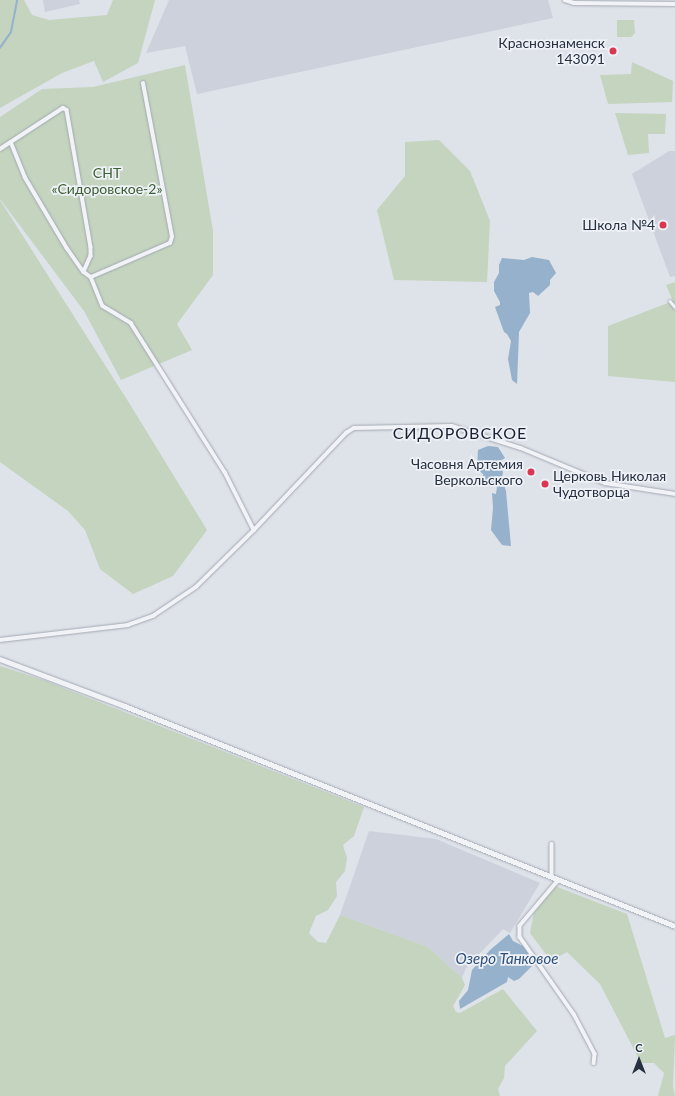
<!DOCTYPE html>
<html>
<head>
<meta charset="utf-8">
<style>
	body { margin:0 }
	#map { position:relative; width:675px; height:1096px; overflow:hidden; background:#dee2e9; font-family:Lato,sans-serif }
	div>[style] { position:absolute }
	.built>* { inset:0; background:#ccd1db }
	.green>* { inset:0; background:#c4d4be }
	.water>* { inset:0; background:#95b1cc }
	.stream>* { height:1.5px; margin:-0.75px; padding:0 0.75px; transform-origin:0.75px; border-radius:0.75px; background:#95b1cc }
	.roads { filter:drop-shadow(0 0 1px #a3a9b3) drop-shadow(0 0 1px #a3a9b3) }
	.pedestrian>* { height:2.5px; margin:-1.25px; padding:0 1.25px; transform-origin:1.25px; border-radius:1.25px; background:#f1f3f7 }
	.minor>* { height:3.5px; margin:-1.75px; padding:0 1.75px; transform-origin:1.75px; border-radius:1.75px; background:#f1f3f7 }
	.tertiary>* { height:4.5px; margin:-2.25px; padding:0 2.25px; transform-origin:2.25px; border-radius:2.25px; background:#f1f3f7 }
	.dots>* { width:11px; height:11px; translate:-50% -50%; box-sizing:border-box; border:2px solid #eef1f6; border-radius:50% }
	span { translate:-50% -50%; white-space:nowrap; text-align:center; line-height:1.15; -webkit-text-stroke:3.5px #eef1f6; paint-order:stroke }
	.poi-label { font-size:14px; color:#263041 }
	.right { translate:-100% -50%; text-align:right }
	.left { translate:0 -50%; text-align:left }
	.park-label { font-size:14px; color:#3b5e32 }
	.water-label { font-size:15px; color:#2c4f79; font-style:italic }
	.quarter-label { font-size:16px; color:#182132; letter-spacing:1px }
	.north { position:absolute; left:619px; top:1040px; width:40px; height:40px; -webkit-text-stroke:3px #eef1f6; paint-order:stroke; rotate:0deg; font-size:11px; font-weight:700; line-height:16px; text-align:center; color:#263041 }
	.north::after { content:''; display:block; margin:auto; width:14px; height:18px; background:#263041; clip-path:polygon(50% 0,100% 100%,50% 72%,0 100%) }
</style>
</head>
<body>
<div id="map">
	<div class="built">
		<div style="clip-path:polygon(43px 0,79px 0,80px 4px,45px 12px)"></div>
		<div style="clip-path:polygon(169px 0,548px 0,553px 18px,197px 94px,185px 46px,146px 53px)"></div>
		<div style="clip-path:polygon(669px 151px,675px 151px,675px 276px,670px 277px,632px 174px)"></div>
		<div style="clip-path:polygon(369px 831px,436px 839px,540px 883px,510px 933px,503px 929px,466px 968px,462px 978px,428px 947px,340px 915px)"></div>
	</div>
	<div class="green">
		<div style="clip-path:polygon(0 0,24px 0,32px 15px,49px 20px,107px 15px,113px 0,155px 0,138px 63px,103px 82px,94px 61px,62px 73px,0 108px)"></div>
		<div style="clip-path:polygon(617px 20px,634px 20px,635px 33px,631px 37px,617px 37px)"></div>
		<div style="clip-path:polygon(632px 62px,673px 81px,672px 102px,608px 104px,600px 75px,631px 74px)"></div>
		<div style="clip-path:polygon(185px 65px,213px 231px,213px 275px,177px 324px,192px 350px,121px 380px,84px 311px,0 199px,0 117px,42px 89px,93px 87px)"></div>
		<div style="clip-path:polygon(615px 113px,666px 114px,665px 134px,648px 134px,649px 153px,628px 155px)"></div>
		<div style="clip-path:polygon(439px 140px,470px 171px,490px 221px,487px 282px,394px 280px,377px 210px,405px 176px,405px 142px)"></div>
		<div style="clip-path:polygon(0 200px,131px 406px,207px 530px,173px 576px,133px 594px,100px 569px,85px 530px,68px 511px,0 462px)"></div>
		<div style="clip-path:polygon(675px 282px,675px 382px,608px 376px,608px 326px,673px 301px,666px 285px)"></div>
		<div style="clip-path:polygon(0 666px,46px 681px,364px 807px,354px 836px,343px 845px,347px 858px,345px 871px,336px 882px,337px 896px,328px 910px,316px 916px,309px 933px,318px 942px,326px 943px,340px 915px,428px 947px,462px 978px,465px 985px,453px 1006px,456px 1012px,460px 1013px,503px 989px,537px 1031px,505px 1066px,504px 1078px,498px 1089px,500px 1096px,0 1096px)"></div>
		<div style="clip-path:polygon(555px 886px,627px 914px,665px 1038px,675px 1035px,673px 1086px,675px 1096px,658px 1096px,664px 1073px,654px 1063px,641px 1063px,600px 984px,567px 952px,551px 961px,530px 933px,534px 912px)"></div>
	</div>
	<div class="water">
		<div style="clip-path:polygon(532px 257px,549px 260px,556px 273px,550px 280px,550px 285px,538px 296px,533px 292px,529px 293px,530px 313px,519px 332px,517px 384px,512px 380px,508px 359px,511px 341px,507px 334px,504px 332px,495px 307px,500px 305px,500px 302px,494px 291px,494px 282px,499px 273px,499px 265px,502px 258px,524px 260px)"></div>
		<div style="clip-path:polygon(488px 446px,498px 447px,505px 458px,498px 462px,503px 471px,502px 479px,506px 491px,511px 546px,502px 545px,491px 530px,493px 508px,492px 493px,496px 494px,497px 487px,484px 479px,483px 474px,477px 469px,478px 450px)"></div>
		<div style="clip-path:polygon(509px 934px,513px 941px,525px 947px,536px 962px,519px 979px,514px 981px,508px 977px,507px 982px,460px 1009px,459px 1001px,468px 990px,472px 970px,490px 950px)"></div>
	</div>
	<div class="stream">
		<div style="left:0;top:48px;width:19px;rotate:-55deg"></div>
		<div style="left:11px;top:32px;width:33px;rotate:-79deg"></div>
	</div>
	<div class="roads">
		<div class="pedestrian">
			<div style="left:670px;top:301px;width:8px;rotate:50deg"></div>
		</div>
		<div class="minor">
			<div style="left:565px;top:0;width:9px;rotate:18deg"></div>
			<div style="left:574px;top:3px;width:101px;rotate:0.6deg"></div>
			<div style="left:11px;top:142px;width:38px;rotate:68deg"></div>
			<div style="left:25px;top:177px;width:82px;rotate:59.4deg"></div>
			<div style="left:67px;top:248px;width:29px;rotate:55deg"></div>
			<div style="left:84px;top:272px;width:9px;rotate:36deg"></div>
			<div style="left:91px;top:277px;width:31px;rotate:68deg"></div>
			<div style="left:103px;top:306px;width:33px;rotate:31deg"></div>
			<div style="left:131px;top:323px;width:176px;rotate:57.8deg"></div>
			<div style="left:225px;top:472px;width:65px;rotate:63.4deg"></div>
			<div style="left:0;top:149px;width:75px;rotate:-33.1deg"></div>
			<div style="left:63px;top:108px;width:4px;rotate:27deg"></div>
			<div style="left:67px;top:110px;width:139px;rotate:80.1deg"></div>
			<div style="left:91px;top:247px;width:9px;rotate:90deg"></div>
			<div style="left:91px;top:256px;width:17px;rotate:114deg"></div>
			<div style="left:91px;top:277px;width:86px;rotate:-23.3deg"></div>
			<div style="left:170px;top:243px;width:6px;rotate:-72deg"></div>
			<div style="left:172px;top:237px;width:156px;rotate:-100.7deg"></div>
			<div style="left:0;top:640px;width:129px;rotate:-6.7deg"></div>
			<div style="left:128px;top:625px;width:27px;rotate:-20deg"></div>
			<div style="left:153px;top:616px;width:52px;rotate:-34deg"></div>
			<div style="left:196px;top:587px;width:81px;rotate:-44.5deg"></div>
			<div style="left:254px;top:530px;width:134px;rotate:-46.5deg"></div>
			<div style="left:346px;top:433px;width:9px;rotate:-32deg"></div>
			<div style="left:354px;top:428px;width:98px;rotate:-1.2deg"></div>
			<div style="left:452px;top:426px;width:72px;rotate:17.7deg"></div>
			<div style="left:521px;top:448px;width:91px;rotate:22.6deg"></div>
			<div style="left:605px;top:483px;width:71px;rotate:8.9deg"></div>
			<div style="left:552px;top:844px;width:33px;rotate:90deg"></div>
			<div style="left:559px;top:880px;width:60px;rotate:130.3deg"></div>
			<div style="left:520px;top:926px;width:11px;rotate:90deg"></div>
			<div style="left:520px;top:937px;width:94px;rotate:55deg"></div>
			<div style="left:574px;top:1014px;width:45px;rotate:62.3deg"></div>
			<div style="left:595px;top:1054px;width:9px;rotate:96deg"></div>
		</div>
		<div class="tertiary">
			<div style="left:0;top:659px;width:134px;rotate:20.6deg"></div>
			<div style="left:125px;top:706px;width:592px;rotate:21.8deg"></div>
		</div>
	</div>
	<div class="dots">
		<div style="left:613px;top:51px;background:#da3751"></div>
		<div style="left:663px;top:225px;background:#da3751"></div>
		<div style="left:531px;top:472px;background:#da3751"></div>
		<div style="left:545px;top:484px;background:#da3751"></div>
	</div>
	<div class="poi-label">
		<span class="right" style="left:605px;top:51px">Краснознаменск<br>143091</span>
		<span class="right" style="left:655px;top:225px">Школа №4</span>
		<span class="right" style="left:523px;top:472px">Часовня Артемия<br>Веркольского</span>
		<span class="left" style="left:553px;top:484px">Церковь Николая<br>Чудотворца</span>
	</div>
	<div class="park-label">
		<span style="left:107px;top:181px">СНТ<br>«Сидоровское-2»</span>
	</div>
	<div class="water-label">
		<span style="left:507px;top:959px">Озеро Танковое</span>
	</div>
	<div class="quarter-label">
		<span style="left:460px;top:433px">СИДОРОВСКОЕ</span>
	</div>
	<div class="north">С</div>
</div>
</body>
</html>
